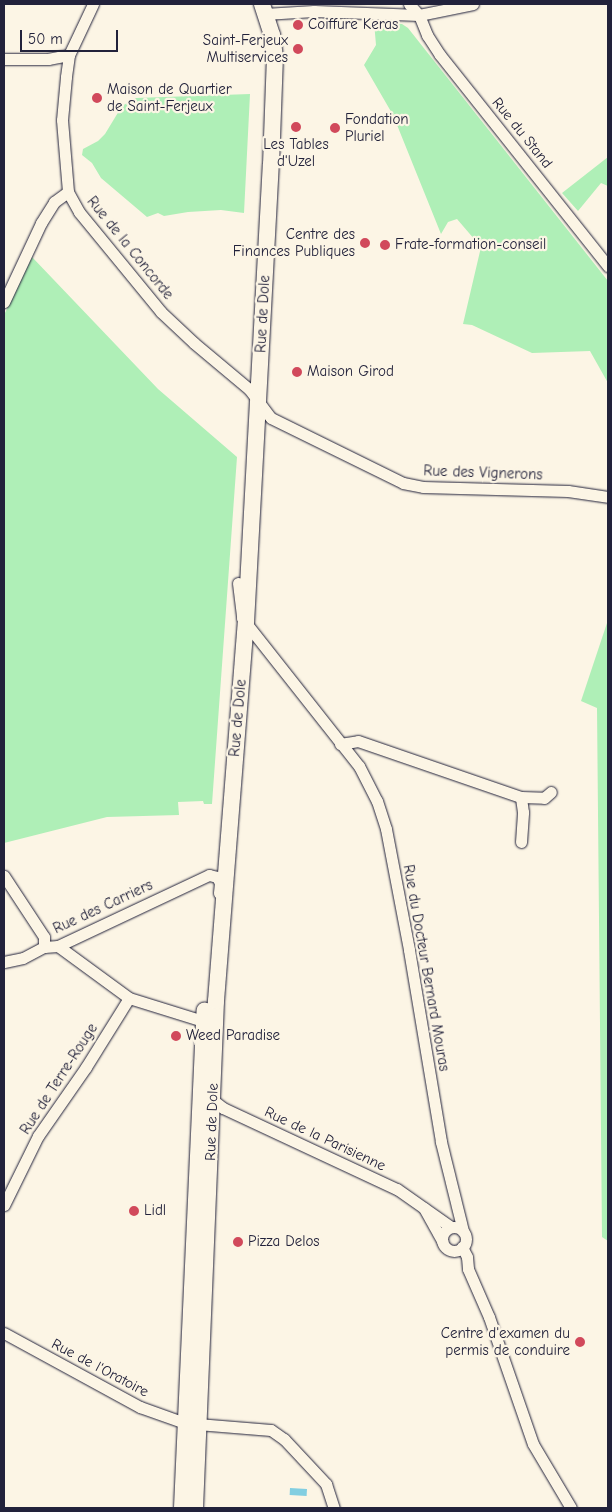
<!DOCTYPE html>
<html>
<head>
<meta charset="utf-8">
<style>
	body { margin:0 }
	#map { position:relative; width:612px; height:1512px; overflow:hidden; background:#fcf5e5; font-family:"Comic Neue",sans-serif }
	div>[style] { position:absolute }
	.green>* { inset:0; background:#afefb7 }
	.water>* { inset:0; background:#82cee1; transform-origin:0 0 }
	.roads { filter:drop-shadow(0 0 1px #22223b) drop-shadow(0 0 1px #22223b) }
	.street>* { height:11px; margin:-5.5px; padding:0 5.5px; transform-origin:5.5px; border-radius:5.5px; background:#fcf5e5 }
	.street>.ring { margin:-5.5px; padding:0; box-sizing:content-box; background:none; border:11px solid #fcf5e5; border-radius:50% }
	.secondary>* { height:16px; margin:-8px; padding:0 8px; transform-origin:8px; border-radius:8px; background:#fcf5e5 }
	.dots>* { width:14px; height:14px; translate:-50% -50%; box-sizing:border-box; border:2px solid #fcf5e5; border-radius:50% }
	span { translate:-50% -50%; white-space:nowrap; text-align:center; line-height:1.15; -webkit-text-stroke:4.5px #fcf5e5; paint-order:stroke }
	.poi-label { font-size:15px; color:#22223b }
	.left { translate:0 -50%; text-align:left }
	.right { translate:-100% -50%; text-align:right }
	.street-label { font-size:15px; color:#22223b }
	.frame { position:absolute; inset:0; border:5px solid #22223b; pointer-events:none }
	.scale { position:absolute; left:20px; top:30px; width:98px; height:22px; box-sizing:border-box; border:2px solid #22223b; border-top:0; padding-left:6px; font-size:15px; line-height:18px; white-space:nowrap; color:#22223b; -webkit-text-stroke:4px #fcf5e5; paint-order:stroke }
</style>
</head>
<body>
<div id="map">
	<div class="green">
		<div style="clip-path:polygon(374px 22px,402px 24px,408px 28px,608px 281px,608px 383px,590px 351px,532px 353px,472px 325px,463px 324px,481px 247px,457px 219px,448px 222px,441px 234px,393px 115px,364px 65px,376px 45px)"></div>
		<div style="clip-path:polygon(250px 94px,244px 213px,221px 210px,188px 212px,164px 216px,158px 213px,147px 217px,101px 178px,92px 163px,82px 155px,83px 149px,98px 141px,105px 134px,122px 106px,136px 98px)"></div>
		<div style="clip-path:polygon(608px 157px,608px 186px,601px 183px,578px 211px,562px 193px)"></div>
		<div style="clip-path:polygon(32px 257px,158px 389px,237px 457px,212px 804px,204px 804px,203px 801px,178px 802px,179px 815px,107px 817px,4px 843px,4px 315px)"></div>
		<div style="clip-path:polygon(608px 620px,608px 1241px,602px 1237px,597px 708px,581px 701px)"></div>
	</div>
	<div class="water">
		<div style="left:290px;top:1488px;width:17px;height:7px;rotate:3deg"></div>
	</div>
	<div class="roads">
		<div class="street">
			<div style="left:93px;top:4px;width:56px;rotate:115.2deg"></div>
			<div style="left:69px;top:55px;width:22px;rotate:98deg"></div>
			<div style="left:66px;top:77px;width:43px;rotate:95.3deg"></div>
			<div style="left:62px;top:120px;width:72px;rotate:85.2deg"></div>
			<div style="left:68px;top:192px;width:23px;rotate:61deg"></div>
			<div style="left:79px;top:212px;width:129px;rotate:50.6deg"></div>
			<div style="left:161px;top:312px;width:45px;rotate:43.2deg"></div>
			<div style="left:194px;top:343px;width:72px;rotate:39.9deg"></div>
			<div style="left:249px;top:389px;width:36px;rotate:53deg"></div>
			<div style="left:271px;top:418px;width:147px;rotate:26.2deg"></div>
			<div style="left:403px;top:483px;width:20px;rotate:11deg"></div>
			<div style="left:423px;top:487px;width:145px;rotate:1.6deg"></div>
			<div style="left:568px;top:491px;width:40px;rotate:8.5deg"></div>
			<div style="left:409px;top:4px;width:15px;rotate:48deg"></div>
			<div style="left:419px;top:15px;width:22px;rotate:68deg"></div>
			<div style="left:427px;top:35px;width:24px;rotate:57deg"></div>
			<div style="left:440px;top:55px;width:270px;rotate:51.5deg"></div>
			<div style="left:264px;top:14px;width:50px;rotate:-3.4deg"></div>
			<div style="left:314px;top:11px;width:105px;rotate:2.2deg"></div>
			<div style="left:419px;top:15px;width:55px;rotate:-11.5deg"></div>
			<div style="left:4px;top:59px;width:44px"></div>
			<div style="left:48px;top:59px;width:21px;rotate:-11deg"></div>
			<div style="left:4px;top:302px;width:87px;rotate:-64.9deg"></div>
			<div style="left:41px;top:223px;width:25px;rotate:-58deg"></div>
			<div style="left:54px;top:202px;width:17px;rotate:-36deg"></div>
			<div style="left:238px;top:583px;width:35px;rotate:83deg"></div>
			<div style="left:242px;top:618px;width:189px;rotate:51.7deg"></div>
			<div style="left:359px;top:766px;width:39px;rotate:63deg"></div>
			<div style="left:377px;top:801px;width:29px;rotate:72deg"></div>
			<div style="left:386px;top:829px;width:123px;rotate:79.2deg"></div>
			<div style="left:409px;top:950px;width:195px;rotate:80.5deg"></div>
			<div style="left:441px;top:1142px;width:92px;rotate:76.1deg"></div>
			<div style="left:340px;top:744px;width:18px;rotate:-9deg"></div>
			<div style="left:358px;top:741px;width:172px;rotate:19deg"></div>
			<div style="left:521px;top:797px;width:23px;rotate:2deg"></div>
			<div style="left:544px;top:798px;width:9px;rotate:-41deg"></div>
			<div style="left:521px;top:842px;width:30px;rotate:-86deg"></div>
			<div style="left:523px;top:812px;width:15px;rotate:-98deg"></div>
			<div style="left:4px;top:876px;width:73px;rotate:56.7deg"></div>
			<div style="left:44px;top:937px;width:10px;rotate:90deg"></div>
			<div style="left:58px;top:946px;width:88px;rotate:36.2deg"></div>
			<div style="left:129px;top:998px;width:85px;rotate:17.2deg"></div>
			<div style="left:4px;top:962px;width:19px;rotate:-12deg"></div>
			<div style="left:23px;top:958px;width:24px;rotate:-28deg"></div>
			<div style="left:44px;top:947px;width:14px;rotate:-4deg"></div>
			<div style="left:58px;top:946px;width:167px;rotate:-25.2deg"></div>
			<div style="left:209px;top:875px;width:8px;rotate:14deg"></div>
			<div style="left:217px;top:877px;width:7px;rotate:63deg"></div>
			<div style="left:220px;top:883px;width:10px;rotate:96deg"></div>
			<div style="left:209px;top:1097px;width:18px;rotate:38deg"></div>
			<div style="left:223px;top:1108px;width:192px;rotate:25deg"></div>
			<div style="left:397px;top:1189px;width:66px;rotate:35.1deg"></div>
			<div style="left:4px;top:1205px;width:77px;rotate:-63.8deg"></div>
			<div style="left:38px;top:1136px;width:84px;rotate:-55.2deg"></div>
			<div style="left:86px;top:1067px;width:81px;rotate:-58.1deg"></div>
			<div style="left:424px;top:1208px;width:38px;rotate:61deg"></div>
			<div class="ring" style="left:442px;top:1227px;width:13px;height:13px"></div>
			<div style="left:462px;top:1247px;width:11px;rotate:63deg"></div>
			<div style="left:467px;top:1257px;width:12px;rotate:85deg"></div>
			<div style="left:468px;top:1269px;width:52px;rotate:66.4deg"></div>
			<div style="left:489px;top:1317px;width:134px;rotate:70.9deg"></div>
			<div style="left:533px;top:1444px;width:74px;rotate:59.3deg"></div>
			<div style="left:4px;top:1333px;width:155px;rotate:28.6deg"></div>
			<div style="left:140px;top:1407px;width:48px;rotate:19.6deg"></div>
			<div style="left:185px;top:1423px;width:86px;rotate:4.7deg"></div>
			<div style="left:271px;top:1430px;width:16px;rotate:35deg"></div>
			<div style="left:284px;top:1439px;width:62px;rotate:47deg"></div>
			<div style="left:326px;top:1484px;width:25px;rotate:72deg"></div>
		</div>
		<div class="secondary">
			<div style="left:182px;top:1508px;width:498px;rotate:-87.4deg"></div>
			<div style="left:195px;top:1508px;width:507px;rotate:-87.63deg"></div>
			<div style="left:216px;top:1001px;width:379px;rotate:-85.5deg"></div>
			<div style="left:246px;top:623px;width:459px;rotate:-86.9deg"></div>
			<div style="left:271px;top:165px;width:107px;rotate:-87.9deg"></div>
			<div style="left:275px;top:58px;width:23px;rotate:-97deg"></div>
			<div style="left:272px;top:35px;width:33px;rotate:-108deg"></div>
		</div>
	</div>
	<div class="dots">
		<div style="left:298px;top:25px;background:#d1495b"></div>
		<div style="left:298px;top:49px;background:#d1495b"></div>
		<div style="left:97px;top:98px;background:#d1495b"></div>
		<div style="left:296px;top:127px;background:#d1495b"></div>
		<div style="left:335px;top:128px;background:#d1495b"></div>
		<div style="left:365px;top:243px;background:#d1495b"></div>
		<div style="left:385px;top:245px;background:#d1495b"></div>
		<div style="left:297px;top:372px;background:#d1495b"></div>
		<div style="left:176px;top:1036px;background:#d1495b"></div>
		<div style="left:134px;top:1211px;background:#d1495b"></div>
		<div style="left:238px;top:1242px;background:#d1495b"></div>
		<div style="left:580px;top:1342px;background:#d1495b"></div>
	</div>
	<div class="poi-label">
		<span class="left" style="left:308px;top:25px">Coiffure Keras</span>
		<span class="right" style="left:288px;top:49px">Saint-Ferjeux<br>Multiservices</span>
		<span class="left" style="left:107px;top:98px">Maison de Quartier<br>de Saint-Ferjeux</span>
		<span class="left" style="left:345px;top:128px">Fondation<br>Pluriel</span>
		<span style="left:296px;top:153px">Les Tables<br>d'Uzel</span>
		<span class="right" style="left:355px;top:243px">Centre des<br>Finances Publiques</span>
		<span class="left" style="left:395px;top:245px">Frate-formation-conseil</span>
		<span class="left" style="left:307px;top:372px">Maison Girod</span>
		<span class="left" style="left:186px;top:1036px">Weed Paradise</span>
		<span class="left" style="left:144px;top:1211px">Lidl</span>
		<span class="left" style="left:248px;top:1242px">Pizza Delos</span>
		<span class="right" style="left:570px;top:1342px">Centre d'examen du<br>permis de conduire</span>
	</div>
	<div class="street-label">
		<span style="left:522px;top:133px;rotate:51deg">Rue du Stand</span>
		<span style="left:130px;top:248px;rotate:51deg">Rue de la Concorde</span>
		<span style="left:263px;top:314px;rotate:-87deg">Rue de Dole</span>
		<span style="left:483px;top:473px;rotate:2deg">Rue des Vignerons</span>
		<span style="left:238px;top:718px;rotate:-85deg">Rue de Dole</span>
		<span style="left:103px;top:907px;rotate:-25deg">Rue des Carriers</span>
		<span style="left:426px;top:968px;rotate:80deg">Rue du Docteur Bernard Mouras</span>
		<span style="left:59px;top:1079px;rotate:-57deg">Rue de Terre-Rouge</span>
		<span style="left:212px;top:1122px;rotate:-88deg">Rue de Dole</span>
		<span style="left:325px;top:1139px;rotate:25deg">Rue de la Parisienne</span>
		<span style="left:100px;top:1368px;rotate:28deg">Rue de l'Oratoire</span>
	</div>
	<div class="frame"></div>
	<div class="scale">50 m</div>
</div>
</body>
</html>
